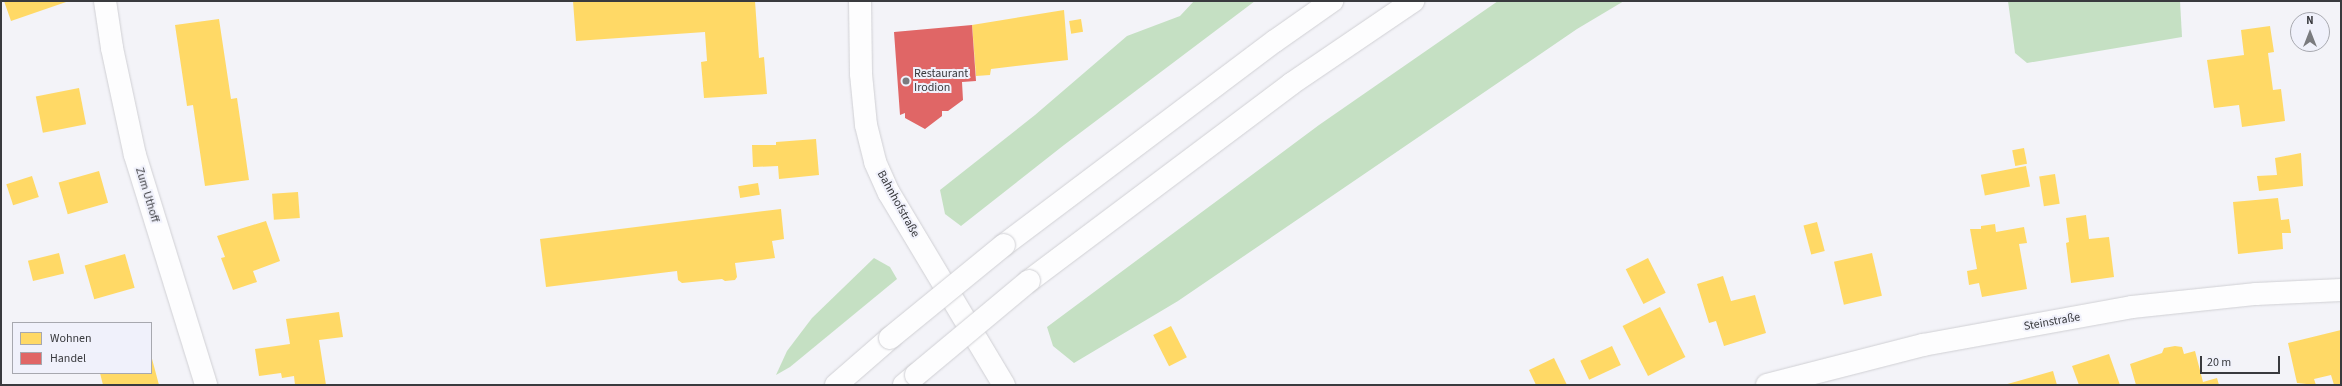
<!DOCTYPE html>
<html>
<head>
<meta charset="utf-8">
<style>
	body { margin:0 }
	#map { position:relative; width:2342px; height:386px; overflow:hidden; background:#f3f3f8; font-family:"Source Sans 3",sans-serif }
	div>[style] { position:absolute }
	.green>* { inset:0; background:#c5e0c3 }
	.homes>* { inset:0; background:#ffd966; transform-origin:0 0 }
	.shops>* { inset:0; background:#e06666 }
	.roads { filter:drop-shadow(0 0 1px #d0d0d4) drop-shadow(0 0 1px #d0d0d4) }
	.minor>* { height:22px; margin:-11px; padding:0 11px; transform-origin:11px; border-radius:11px; background:#fdfdfe }
	.highway>* { height:22px; margin:-11px; padding:0 11px; transform-origin:11px; border-radius:11px; background:#fdfdfe }
	.bridges { filter:drop-shadow(0 0 1px #d0d0d4) drop-shadow(0 0 1px #d0d0d4) }
	.highway-bridge>* { height:22px; margin:-11px; padding:0 11px; transform-origin:11px; border-radius:11px; background:#fdfdfe }
	.dots>* { width:11px; height:11px; translate:-50% -50%; box-sizing:border-box; border:2px solid #f0f1fb; border-radius:50% }
	span { translate:-50% -50%; white-space:nowrap; text-align:center; line-height:1.15; -webkit-text-stroke:4px #f0f1fb; paint-order:stroke }
	.poi-label { font-size:12px; color:#393a3e }
	.left { translate:0 -50%; text-align:left }
	.street-label { font-size:12px; color:#393a3e }
	.frame { position:absolute; inset:0; border:2px solid #393a3e; pointer-events:none }
	.legend { position:absolute; left:12px; top:322px; width:140px; height:52px; box-sizing:border-box; background:#f0f1fb; border:1px solid #a7a8af; margin:0; padding:5px 7px; list-style:none; font-size:12px; color:#393a3e }
	.legend li { display:flex; align-items:center; gap:8px; height:20px }
	.legend b { width:20px; border:1px solid #a7a8af }
	.north { position:absolute; left:2290px; top:12px; width:40px; height:40px; box-sizing:border-box; background:#f0f1fb; border:1px solid #a7a8af; border-radius:50%; rotate:0deg; font-size:11px; font-weight:700; line-height:16px; text-align:center; color:#393a3e }
	.north::after { content:''; display:block; margin:auto; width:14px; height:18px; background:#7a7b7f; clip-path:polygon(50% 0,100% 100%,50% 72%,0 100%) }
	.scale { position:absolute; left:2200px; top:356px; width:80px; height:18px; box-sizing:border-box; border:2px solid #393a3e; border-top:0; padding-left:5px; font-size:12px; line-height:14px; white-space:nowrap; color:#393a3e; -webkit-text-stroke:3px #f0f1fb; paint-order:stroke }
</style>
</head>
<body>
<div id="map">
	<div class="green">
		<div style="clip-path:polygon(1194px 1px,1255px 1px,1064px 145px,961px 226px,945px 214px,940px 190px,1035px 115px,1127px 36px,1180px 16px)"></div>
		<div style="clip-path:polygon(1498px 1px,1624px 1px,1577px 29px,1178px 301px,1074px 363px,1053px 346px,1047px 327px,1319px 125px)"></div>
		<div style="clip-path:polygon(2008px 1px,2180px 1px,2182px 37px,2027px 63px,2015px 53px)"></div>
		<div style="clip-path:polygon(874px 258px,890px 267px,897px 279px,790px 367px,776px 375px,787px 351px,812px 318px)"></div>
	</div>
	<div class="homes">
		<div style="clip-path:polygon(4px 1px,69px 1px,11px 21px)"></div>
		<div style="clip-path:polygon(573px 1px,755px 1px,759px 58px,764px 57px,767px 94px,704px 98px,701px 62px,707px 61px,705px 32px,576px 41px)"></div>
		<div style="clip-path:polygon(1064px 10px,1068px 60px,991px 69px,990px 75px,976px 76px,972px 25px)"></div>
		<div style="clip-path:polygon(219px 19px,231px 99px,237px 98px,249px 180px,205px 186px,193px 105px,187px 106px,175px 25px)"></div>
		<div style="left:1081px;top:19px;width:13px;height:12px;rotate:81deg"></div>
		<div style="clip-path:polygon(2270px 26px,2274px 52px,2268px 53px,2273px 90px,2281px 89px,2285px 121px,2242px 127px,2239px 105px,2214px 108px,2207px 60px,2244px 55px,2241px 30px)"></div>
		<div style="left:79px;top:88px;width:37px;height:44px;rotate:79deg"></div>
		<div style="clip-path:polygon(816px 139px,819px 175px,779px 179px,778px 166px,753px 167px,752px 145px,776px 145px,776px 142px)"></div>
		<div style="left:2024px;top:148px;width:16px;height:12px;rotate:79deg"></div>
		<div style="clip-path:polygon(2301px 153px,2303px 186px,2259px 191px,2257px 176px,2277px 175px,2275px 158px)"></div>
		<div style="left:2026px;top:166px;width:21px;height:46px;rotate:79deg"></div>
		<div style="left:99px;top:171px;width:33px;height:42px;rotate:74deg"></div>
		<div style="left:2055px;top:174px;width:30px;height:16px;rotate:81deg"></div>
		<div style="left:32px;top:176px;width:22px;height:27px;rotate:72deg"></div>
		<div style="left:758px;top:183px;width:12px;height:20px;rotate:81deg"></div>
		<div style="left:298px;top:192px;width:26px;height:26px;rotate:86deg"></div>
		<div style="clip-path:polygon(2278px 198px,2281px 220px,2289px 219px,2291px 233px,2282px 233px,2283px 249px,2238px 254px,2233px 202px)"></div>
		<div style="clip-path:polygon(781px 209px,784px 239px,772px 241px,775px 258px,735px 263px,737px 277px,735px 280px,725px 281px,722px 279px,682px 283px,678px 280px,677px 271px,546px 287px,540px 239px)"></div>
		<div style="clip-path:polygon(2086px 215px,2089px 239px,2109px 237px,2114px 277px,2071px 283px,2066px 243px,2069px 242px,2066px 218px)"></div>
		<div style="clip-path:polygon(266px 221px,280px 261px,253px 271px,257px 282px,233px 290px,221px 258px,225px 257px,217px 236px)"></div>
		<div style="left:1817px;top:222px;width:30px;height:14px;rotate:75deg"></div>
		<div style="clip-path:polygon(1995px 224px,1996px 232px,2024px 227px,2027px 243px,2019px 244px,2027px 289px,1982px 297px,1979px 283px,1969px 285px,1967px 271px,1977px 269px,1970px 229px,1981px 229px,1981px 226px)"></div>
		<div style="left:59px;top:253px;width:21px;height:32px;rotate:76deg"></div>
		<div style="left:1872px;top:253px;width:44px;height:39px;rotate:77deg"></div>
		<div style="left:125px;top:254px;width:35px;height:42px;rotate:74deg"></div>
		<div style="left:1648px;top:258px;width:39px;height:25px;rotate:63deg"></div>
		<div style="clip-path:polygon(1723px 276px,1731px 301px,1755px 295px,1766px 333px,1724px 346px,1716px 321px,1709px 323px,1697px 284px)"></div>
		<div style="left:1660px;top:307px;width:56px;height:42px;rotate:63deg"></div>
		<div style="clip-path:polygon(339px 312px,343px 337px,319px 340px,326px 385px,295px 385px,294px 376px,282px 378px,281px 373px,259px 376px,255px 349px,290px 344px,286px 319px)"></div>
		<div style="left:1171px;top:326px;width:35px;height:20px;rotate:63deg"></div>
		<div style="clip-path:polygon(2341px 330px,2341px 385px,2334px 385px,2331px 375px,2314px 379px,2316px 385px,2297px 383px,2288px 343px)"></div>
		<div style="left:1612px;top:346px;width:21px;height:35px;rotate:65deg"></div>
		<div style="clip-path:polygon(2175px 346px,2182px 347px,2184px 354px,2195px 351px,2203px 382px,2217px 378px,2219px 385px,2136px 385px,2130px 364px,2162px 353px,2164px 348px)"></div>
		<div style="clip-path:polygon(2109px 354px,2120px 385px,2079px 385px,2072px 366px)"></div>
		<div style="clip-path:polygon(151px 355px,159px 385px,103px 385px,100px 373px,151px 373px)"></div>
		<div style="clip-path:polygon(1554px 358px,1567px 385px,1536px 385px,1529px 370px)"></div>
		<div style="clip-path:polygon(2053px 371px,2057px 385px,2004px 385px)"></div>
	</div>
	<div class="shops">
		<div style="clip-path:polygon(972px 25px,976px 81px,962px 82px,963px 100px,948px 111px,942px 111px,942px 116px,925px 129px,905px 118px,905px 113px,900px 115px,894px 32px)"></div>
	</div>
	<div class="roads">
		<div class="minor">
			<div style="left:105px;top:1px;width:48px;rotate:81.5deg"></div>
			<div style="left:112px;top:48px;width:109px;rotate:77.9deg"></div>
			<div style="left:135px;top:155px;width:241px;rotate:72.8deg"></div>
			<div style="left:860px;top:1px;width:73px;rotate:89.2deg"></div>
			<div style="left:861px;top:74px;width:51px;rotate:84.4deg"></div>
			<div style="left:866px;top:125px;width:38px;rotate:76deg"></div>
			<div style="left:875px;top:162px;width:34px;rotate:66deg"></div>
			<div style="left:889px;top:193px;width:224px;rotate:59.1deg"></div>
			<div style="left:1767px;top:385px;width:161px;rotate:-14.4deg"></div>
			<div style="left:1923px;top:345px;width:212px;rotate:-10.3deg"></div>
			<div style="left:2132px;top:307px;width:125px;rotate:-6deg"></div>
			<div style="left:2256px;top:294px;width:85px;rotate:-2.7deg"></div>
		</div>
		<div class="highway">
			<div style="left:1004px;top:245px;width:339px;rotate:-37deg"></div>
			<div style="left:1275px;top:41px;width:70px;rotate:-35.1deg"></div>
			<div style="left:1029px;top:281px;width:328px;rotate:-36.9deg"></div>
			<div style="left:1291px;top:84px;width:148px;rotate:-34.2deg"></div>
			<div style="left:836px;top:385px;width:72px;rotate:-41deg"></div>
			<div style="left:904px;top:385px;width:16px;rotate:-40deg"></div>
		</div>
	</div>
	<div class="bridges">
		<div class="highway-bridge">
			<div style="left:890px;top:338px;width:147px;rotate:-39.2deg"></div>
			<div style="left:916px;top:375px;width:147px;rotate:-39.8deg"></div>
		</div>
	</div>
	<div class="dots">
		<div style="left:906px;top:81px;background:#7a7b7f"></div>
	</div>
	<div class="poi-label">
		<span class="left" style="left:914px;top:81px">Restaurant<br>Irodion</span>
	</div>
	<div class="street-label">
		<span style="left:147px;top:195px;rotate:73deg">Zum Uthoff</span>
		<span style="left:898px;top:204px;rotate:61deg">Bahnhofstraße</span>
		<span style="left:2052px;top:322px;rotate:-10deg">Steinstraße</span>
	</div>
	<div class="frame"></div>
	<ul class="legend">
	<li><b style="height:11px;background:#ffd966"></b>Wohnen</li>
	<li><b style="height:11px;background:#e06666"></b>Handel</li>
	</ul>
	<div class="north">N</div>
	<div class="scale">20 m</div>
</div>
</body>
</html>
